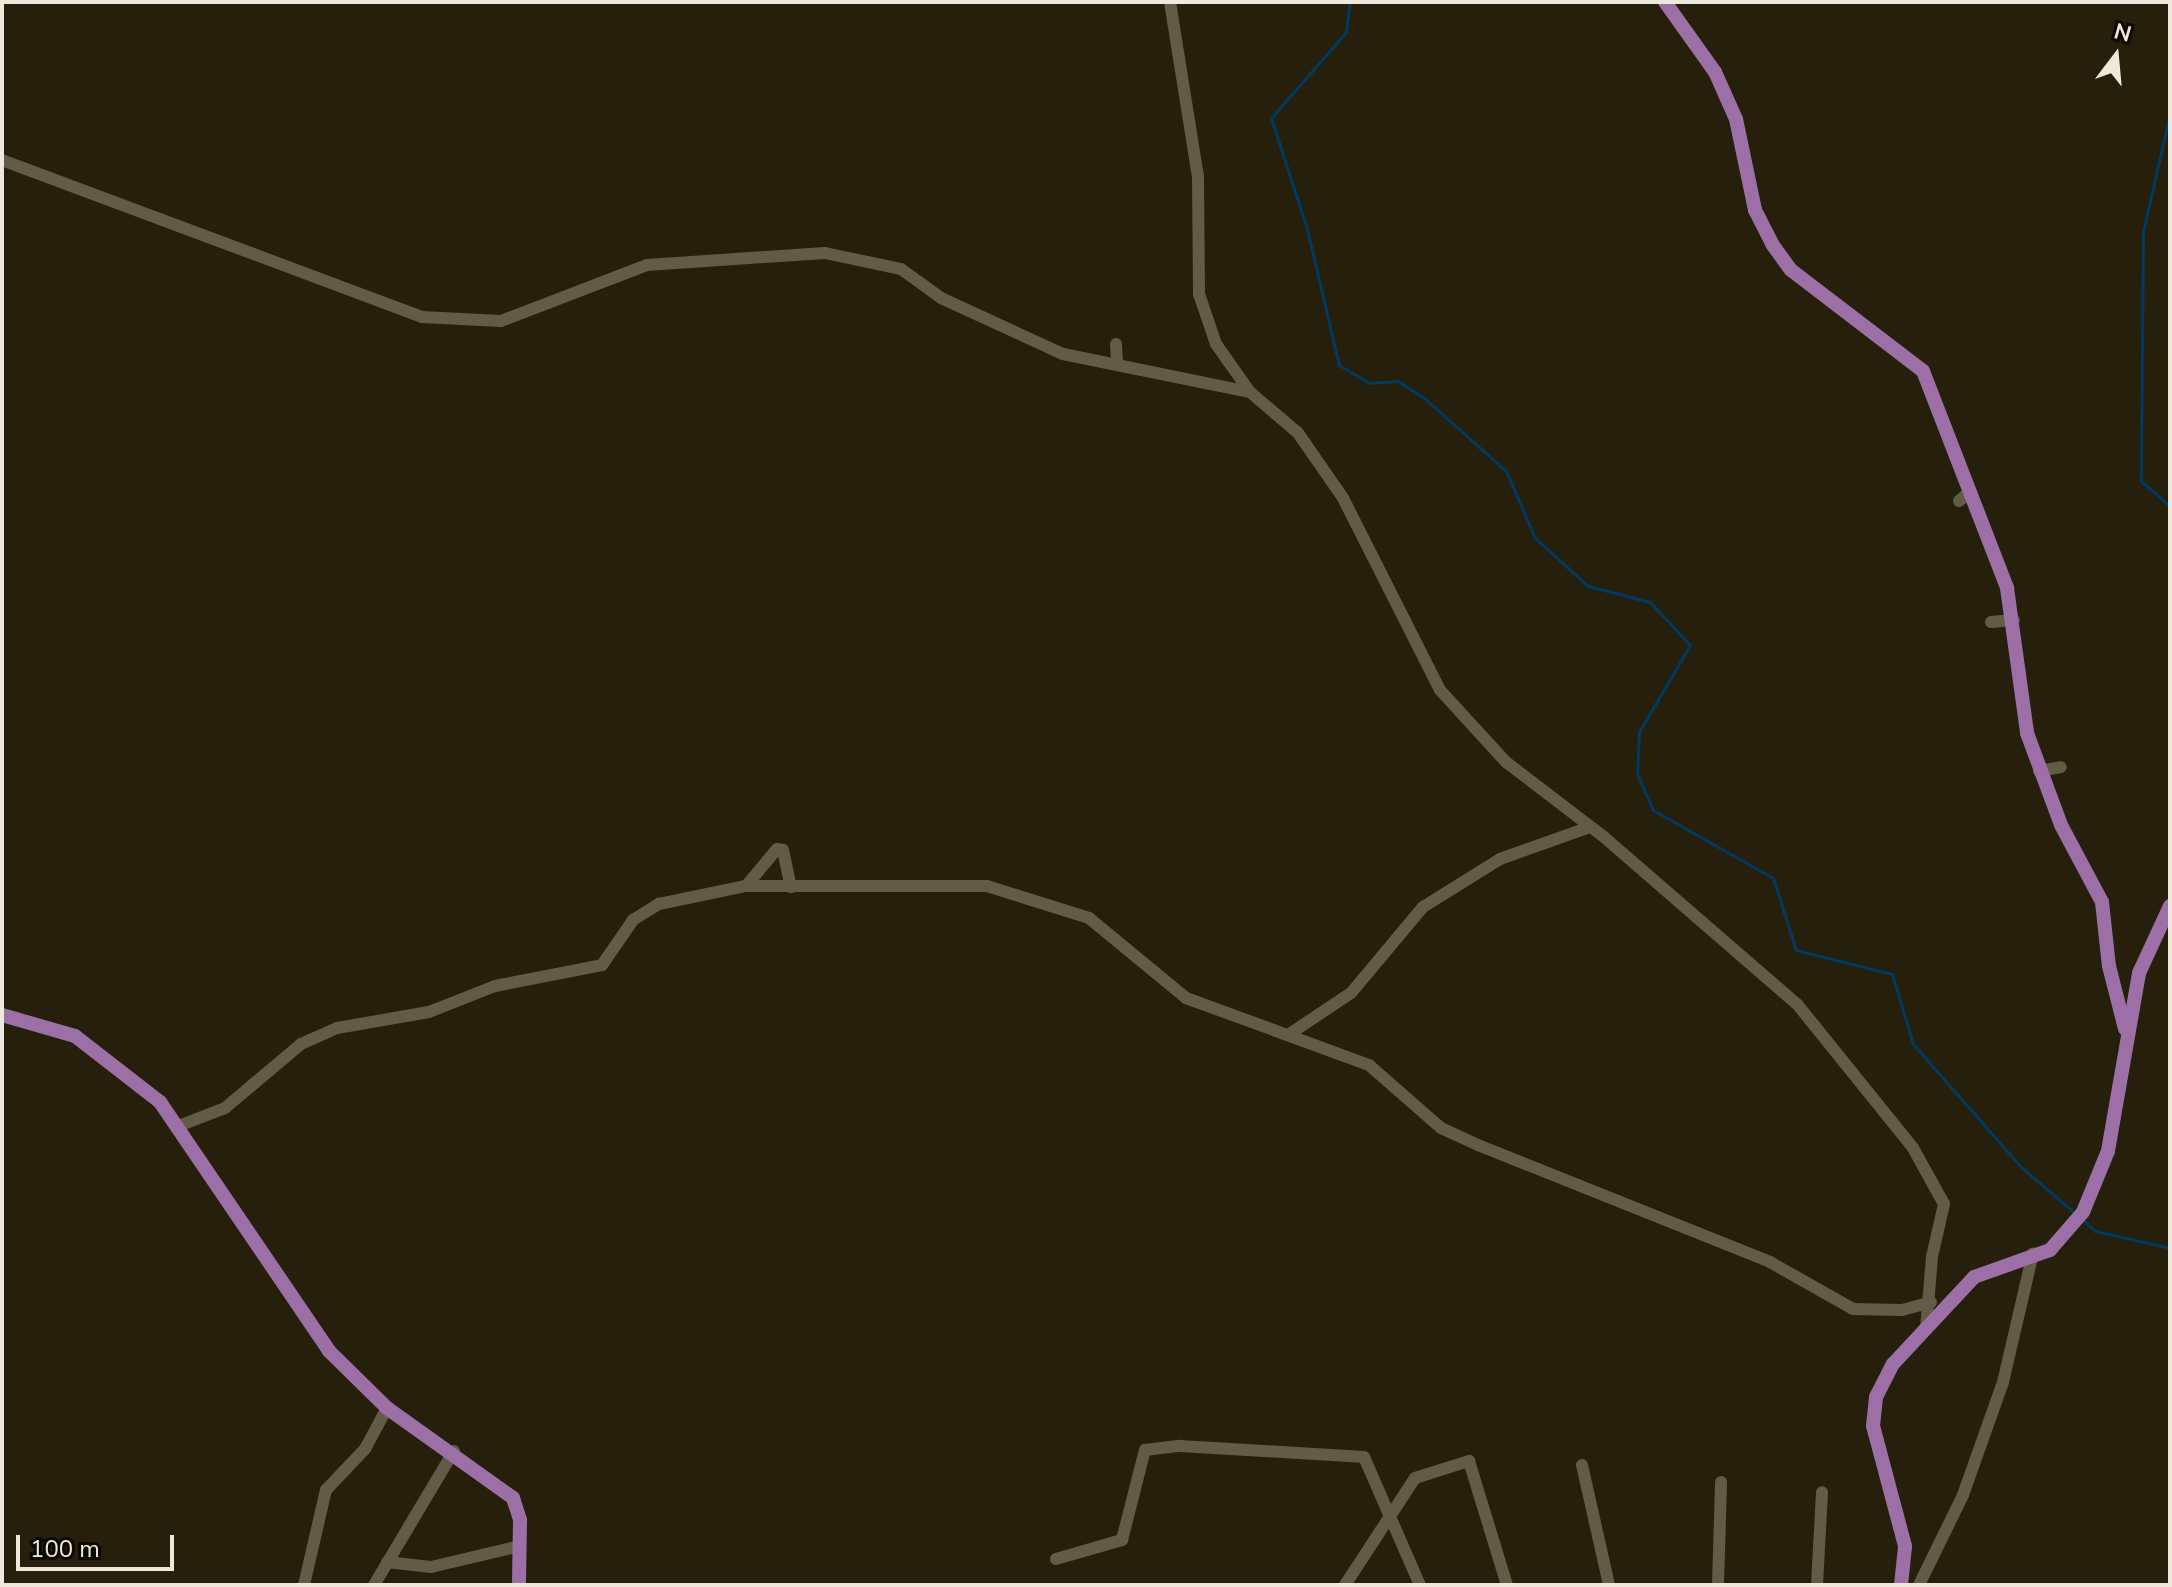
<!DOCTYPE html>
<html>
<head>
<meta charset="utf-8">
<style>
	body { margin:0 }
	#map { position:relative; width:2172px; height:1587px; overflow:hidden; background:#261f0c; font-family:"Nunito Sans",sans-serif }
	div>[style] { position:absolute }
	.stream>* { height:3px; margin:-1.5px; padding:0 1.5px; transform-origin:1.5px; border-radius:1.5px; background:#013a61 }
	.minor>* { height:12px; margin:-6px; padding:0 6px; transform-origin:6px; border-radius:6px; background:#625b45 }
	.major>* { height:14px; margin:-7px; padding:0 7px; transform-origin:7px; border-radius:7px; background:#9c70a7 }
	span { translate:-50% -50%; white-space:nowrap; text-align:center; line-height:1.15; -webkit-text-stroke:6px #0c0903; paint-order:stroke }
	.frame { position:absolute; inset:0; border:4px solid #ede9dc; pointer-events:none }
	.north { position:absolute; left:2076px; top:16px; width:80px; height:80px; -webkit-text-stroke:6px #0c0903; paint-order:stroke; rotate:16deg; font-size:22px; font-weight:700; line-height:32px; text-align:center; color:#ede9dc }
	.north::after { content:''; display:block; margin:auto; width:28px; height:36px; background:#ede9dc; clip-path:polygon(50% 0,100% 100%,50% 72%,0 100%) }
	.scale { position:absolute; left:16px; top:1535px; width:158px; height:36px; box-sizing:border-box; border:4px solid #ede9dc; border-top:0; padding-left:10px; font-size:24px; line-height:28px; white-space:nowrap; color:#ede9dc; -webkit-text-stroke:6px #0c0903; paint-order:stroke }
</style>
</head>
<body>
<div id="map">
	<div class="stream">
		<div style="left:1350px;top:2px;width:30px;rotate:98deg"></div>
		<div style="left:1346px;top:32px;width:114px;rotate:131.1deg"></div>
		<div style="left:1271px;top:118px;width:117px;rotate:72deg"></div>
		<div style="left:1307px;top:229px;width:140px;rotate:76.8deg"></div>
		<div style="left:1339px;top:365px;width:35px;rotate:31deg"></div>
		<div style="left:1369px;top:383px;width:29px;rotate:-4deg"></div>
		<div style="left:1398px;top:381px;width:31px;rotate:33deg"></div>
		<div style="left:1424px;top:398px;width:110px;rotate:41.7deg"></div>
		<div style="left:1506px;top:471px;width:73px;rotate:66.6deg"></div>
		<div style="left:1535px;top:538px;width:72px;rotate:42.2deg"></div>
		<div style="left:1588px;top:586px;width:64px;rotate:14.5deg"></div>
		<div style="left:1650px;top:602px;width:59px;rotate:47.1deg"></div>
		<div style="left:1690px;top:645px;width:101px;rotate:120.4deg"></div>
		<div style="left:1639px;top:732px;width:42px;rotate:92.7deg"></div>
		<div style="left:1637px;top:774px;width:39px;rotate:66deg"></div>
		<div style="left:1653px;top:810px;width:138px;rotate:29.5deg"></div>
		<div style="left:1773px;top:878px;width:76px;rotate:72.3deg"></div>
		<div style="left:1796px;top:950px;width:99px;rotate:14deg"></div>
		<div style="left:1892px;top:974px;width:73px;rotate:73.3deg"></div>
		<div style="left:1913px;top:1044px;width:164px;rotate:48.7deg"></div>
		<div style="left:2021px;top:1167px;width:72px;rotate:40.5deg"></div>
		<div style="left:2170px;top:113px;width:122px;rotate:102.8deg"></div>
		<div style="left:2143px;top:232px;width:249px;rotate:90.5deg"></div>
		<div style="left:2141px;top:481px;width:38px;rotate:41deg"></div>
		<div style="left:2170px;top:824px;width:8px;rotate:90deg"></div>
		<div style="left:2082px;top:1219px;width:18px;rotate:43deg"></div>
		<div style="left:2095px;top:1231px;width:77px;rotate:12.8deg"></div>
	</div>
	<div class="minor">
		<div style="left:1170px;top:2px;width:176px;rotate:80.9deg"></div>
		<div style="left:1198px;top:176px;width:118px;rotate:89.5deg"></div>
		<div style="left:1199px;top:294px;width:53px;rotate:71.2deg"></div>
		<div style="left:1216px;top:344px;width:59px;rotate:54.7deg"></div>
		<div style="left:1250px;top:392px;width:63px;rotate:40.5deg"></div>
		<div style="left:1298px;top:433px;width:79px;rotate:55.3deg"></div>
		<div style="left:1343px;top:498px;width:215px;rotate:63.2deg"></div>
		<div style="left:1440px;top:690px;width:98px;rotate:47.5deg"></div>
		<div style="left:1506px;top:762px;width:123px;rotate:37.4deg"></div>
		<div style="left:1604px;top:837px;width:255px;rotate:40.9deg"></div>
		<div style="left:1797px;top:1004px;width:185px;rotate:51.1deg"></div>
		<div style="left:1913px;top:1148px;width:64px;rotate:61deg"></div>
		<div style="left:1944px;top:1204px;width:54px;rotate:102.8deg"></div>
		<div style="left:1932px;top:1257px;width:71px;rotate:94.8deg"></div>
		<div style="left:2px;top:160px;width:448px;rotate:20.5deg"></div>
		<div style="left:422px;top:317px;width:79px;rotate:2.9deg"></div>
		<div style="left:501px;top:321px;width:156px;rotate:-21deg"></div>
		<div style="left:647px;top:265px;width:178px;rotate:-3.9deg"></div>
		<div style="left:825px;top:253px;width:78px;rotate:11.9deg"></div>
		<div style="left:901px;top:269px;width:49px;rotate:35.9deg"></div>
		<div style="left:941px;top:298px;width:134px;rotate:24.7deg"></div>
		<div style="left:1063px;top:354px;width:191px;rotate:11.5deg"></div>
		<div style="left:1116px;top:344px;width:18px;rotate:87deg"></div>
		<div style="left:1959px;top:501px;width:15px;rotate:-42deg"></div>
		<div style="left:1991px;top:622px;width:23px;rotate:-5deg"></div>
		<div style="left:2039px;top:771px;width:22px;rotate:-10deg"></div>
		<div style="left:746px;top:886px;width:48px;rotate:-50deg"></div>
		<div style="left:777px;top:849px;width:6px;rotate:9deg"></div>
		<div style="left:783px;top:850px;width:38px;rotate:78deg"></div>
		<div style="left:1288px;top:1035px;width:76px;rotate:-33.7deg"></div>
		<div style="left:1351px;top:993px;width:112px;rotate:-50.1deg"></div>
		<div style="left:1423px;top:907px;width:91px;rotate:-31.9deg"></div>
		<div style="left:1500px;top:859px;width:96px;rotate:-19.6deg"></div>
		<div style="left:181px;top:1125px;width:47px;rotate:-21.1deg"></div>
		<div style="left:225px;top:1108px;width:99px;rotate:-40.1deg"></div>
		<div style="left:301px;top:1044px;width:39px;rotate:-24deg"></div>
		<div style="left:337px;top:1028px;width:93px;rotate:-9.9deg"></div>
		<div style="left:429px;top:1012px;width:71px;rotate:-21.5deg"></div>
		<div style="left:495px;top:986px;width:109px;rotate:-11.1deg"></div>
		<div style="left:602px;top:965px;width:55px;rotate:-55.4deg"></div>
		<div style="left:633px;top:920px;width:31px;rotate:-32deg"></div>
		<div style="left:659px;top:904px;width:89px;rotate:-11.7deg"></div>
		<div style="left:746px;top:886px;width:241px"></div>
		<div style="left:987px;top:886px;width:107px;rotate:17.4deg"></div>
		<div style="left:1089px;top:918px;width:126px;rotate:39.5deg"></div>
		<div style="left:1186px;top:998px;width:195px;rotate:20.1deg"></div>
		<div style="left:1369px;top:1065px;width:96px;rotate:41.2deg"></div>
		<div style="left:1441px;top:1128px;width:41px;rotate:24.7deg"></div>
		<div style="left:1478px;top:1145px;width:315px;rotate:21.8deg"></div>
		<div style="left:1770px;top:1262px;width:95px;rotate:29.5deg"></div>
		<div style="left:1853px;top:1309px;width:49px;rotate:1.2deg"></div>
		<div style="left:1902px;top:1310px;width:30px;rotate:-15deg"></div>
		<div style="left:1582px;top:1465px;width:123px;rotate:77.3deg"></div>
		<div style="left:1056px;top:1559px;width:69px;rotate:-16.1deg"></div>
		<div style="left:1122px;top:1540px;width:93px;rotate:-75.7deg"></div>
		<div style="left:1145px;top:1450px;width:35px;rotate:-7deg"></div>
		<div style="left:1180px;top:1446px;width:184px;rotate:3.4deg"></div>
		<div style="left:1364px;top:1457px;width:140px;rotate:66.4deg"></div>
		<div style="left:387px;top:1562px;width:44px;rotate:6.5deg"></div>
		<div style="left:431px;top:1567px;width:91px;rotate:-13.3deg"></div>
		<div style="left:304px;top:1585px;width:98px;rotate:-77deg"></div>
		<div style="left:326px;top:1490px;width:57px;rotate:-46.4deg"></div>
		<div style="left:365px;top:1449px;width:47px;rotate:-61.8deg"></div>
		<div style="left:374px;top:1585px;width:156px;rotate:-59.2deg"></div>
		<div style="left:1345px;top:1585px;width:128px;rotate:-56.8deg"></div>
		<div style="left:1415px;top:1478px;width:57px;rotate:-17.5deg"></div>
		<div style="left:1469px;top:1461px;width:130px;rotate:73deg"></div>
		<div style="left:1718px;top:1585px;width:103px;rotate:-88.3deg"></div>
		<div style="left:1817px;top:1585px;width:93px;rotate:-86.9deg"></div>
		<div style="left:1919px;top:1585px;width:100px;rotate:-63.9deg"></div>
		<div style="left:1963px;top:1495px;width:120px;rotate:-70.5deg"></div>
		<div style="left:2003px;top:1382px;width:132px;rotate:-76.9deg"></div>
	</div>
	<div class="major">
		<div style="left:1665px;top:2px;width:86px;rotate:54.5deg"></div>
		<div style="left:1715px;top:72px;width:51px;rotate:65.9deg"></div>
		<div style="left:1736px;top:119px;width:93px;rotate:78.2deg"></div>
		<div style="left:1755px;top:210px;width:38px;rotate:63deg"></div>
		<div style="left:1772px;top:244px;width:32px;rotate:54deg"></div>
		<div style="left:1791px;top:270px;width:166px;rotate:37.4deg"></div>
		<div style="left:1923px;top:371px;width:233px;rotate:68.8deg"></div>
		<div style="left:2007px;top:588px;width:146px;rotate:82.1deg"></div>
		<div style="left:2027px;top:733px;width:98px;rotate:69.7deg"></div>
		<div style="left:2061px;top:825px;width:87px;rotate:62deg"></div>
		<div style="left:2102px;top:902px;width:64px;rotate:83.8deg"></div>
		<div style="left:2109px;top:966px;width:65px;rotate:75.7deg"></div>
		<div style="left:2px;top:1015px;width:76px;rotate:16deg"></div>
		<div style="left:75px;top:1036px;width:108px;rotate:37.8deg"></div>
		<div style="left:160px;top:1102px;width:301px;rotate:55.8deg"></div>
		<div style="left:329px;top:1351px;width:81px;rotate:44.5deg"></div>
		<div style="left:387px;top:1408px;width:155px;rotate:35.5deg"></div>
		<div style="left:513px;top:1498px;width:23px;rotate:72deg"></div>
		<div style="left:520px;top:1520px;width:65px;rotate:90.9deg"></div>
		<div style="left:1901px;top:1585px;width:39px;rotate:-84deg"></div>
		<div style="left:1905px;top:1546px;width:124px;rotate:-104.9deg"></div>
		<div style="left:1873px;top:1426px;width:29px;rotate:-84deg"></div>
		<div style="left:1876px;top:1397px;width:37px;rotate:-63deg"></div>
		<div style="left:1893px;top:1364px;width:119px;rotate:-47deg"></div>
		<div style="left:1974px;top:1277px;width:81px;rotate:-19.6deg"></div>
		<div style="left:2050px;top:1250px;width:50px;rotate:-49deg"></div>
		<div style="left:2083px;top:1212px;width:66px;rotate:-67.7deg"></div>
		<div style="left:2108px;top:1151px;width:181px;rotate:-80.1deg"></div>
		<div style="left:2139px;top:973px;width:74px;rotate:-65.2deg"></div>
	</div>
	<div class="frame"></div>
	<div class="north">N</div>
	<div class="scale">100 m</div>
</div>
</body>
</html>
